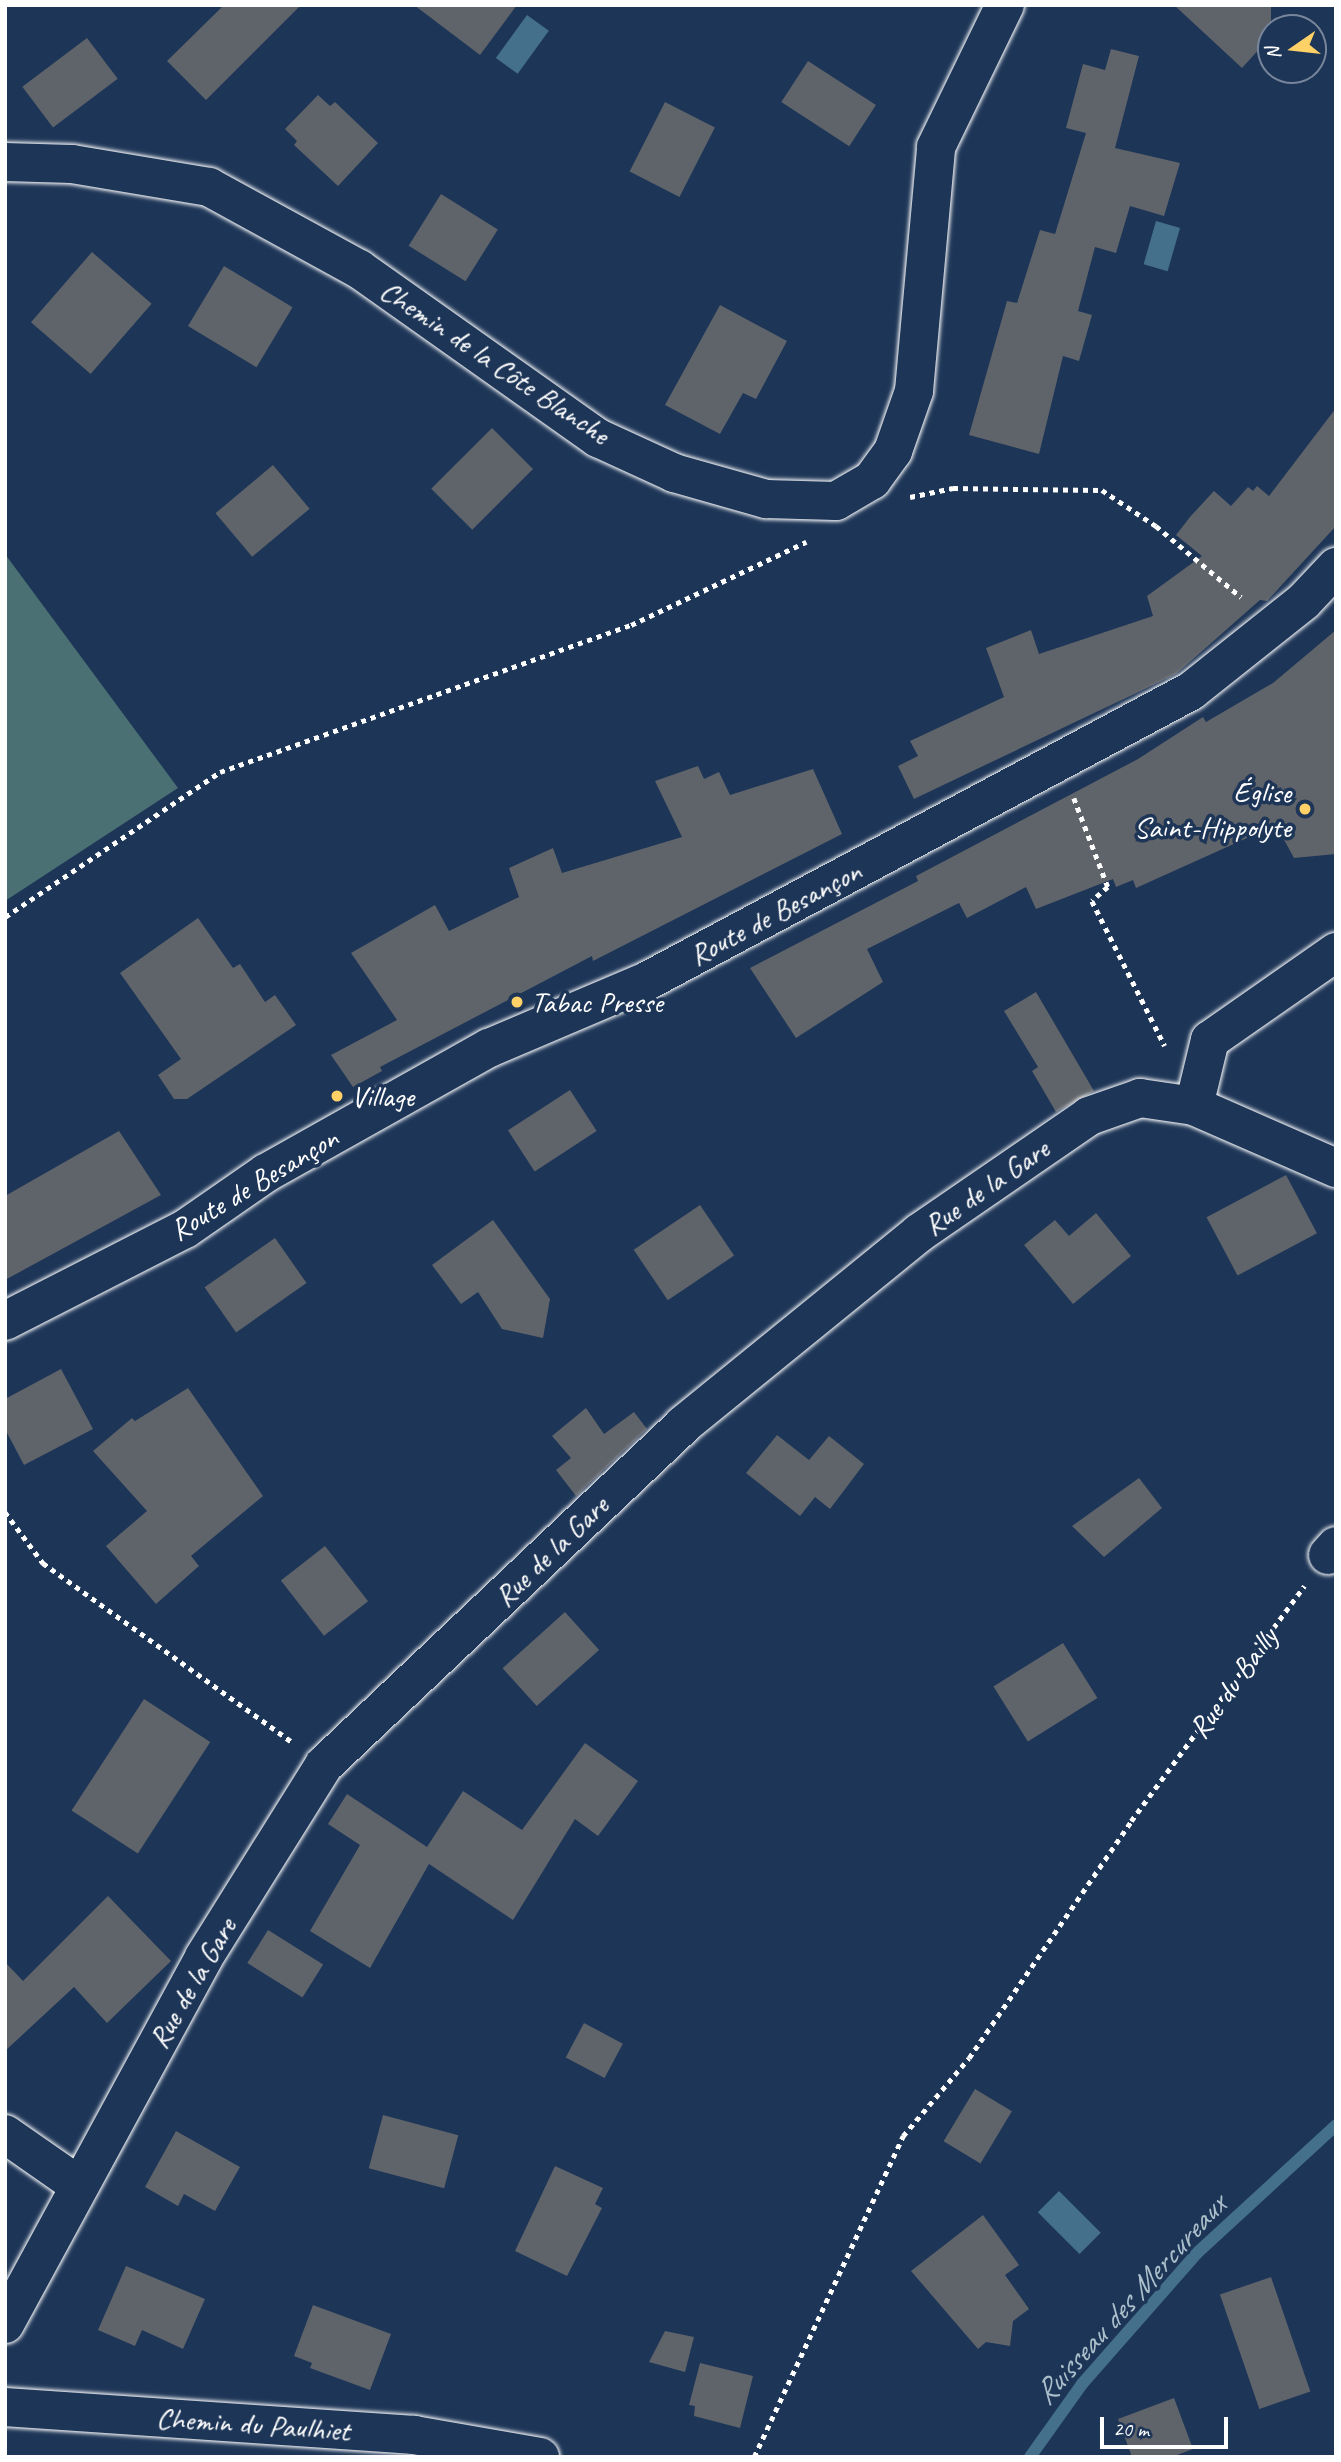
<!DOCTYPE html>
<html>
<head>
<meta charset="utf-8">
<style>
	body { margin:0 }
	#map { position:relative; width:1341px; height:2462px; overflow:hidden; background:#1d3557; font-family:Caveat,sans-serif }
	div>[style] { position:absolute }
	.green>* { inset:0; background:#4a7073 }
	.water>* { inset:0; background:#45708c; transform-origin:0 0 }
	.stream>* { height:12px; margin:-6px; padding:0 6px; transform-origin:6px; border-radius:6px; background:#45708c }
	.building>* { inset:0; background:#5f636a; transform-origin:0 0 }
	.path>* { height:4.5px; margin-top:-2.25px; transform-origin:0; background:repeating-linear-gradient(90deg,#fff 0 5px,transparent 0 10px) }
	.roads { filter:drop-shadow(0 0 2px #fff) drop-shadow(0 0 2px #fff) }
	.minor>* { height:38px; margin:-19px; padding:0 19px; transform-origin:19px; border-radius:19px; background:#1d3557 }
	.tertiary>* { height:38px; margin:-19px; padding:0 19px; transform-origin:19px; border-radius:19px; background:#1d3557 }
	.dots>* { width:19px; height:19px; translate:-50% -50%; box-sizing:border-box; border:4px solid #1d3557; border-radius:50% }
	span { translate:-50% -50%; white-space:nowrap; text-align:center; line-height:1.15; -webkit-text-stroke:7px #1d3557; paint-order:stroke }
	.street-label { font-size:30px; color:#fff }
	.poi-label { font-size:30px; color:#fff }
	.right { translate:-100% -50%; text-align:right }
	.left { translate:0 -50%; text-align:left }
	.water-label { font-size:32px; color:#abbfcb; font-style:italic }
	.frame { position:absolute; inset:0; border:7px solid #fff; pointer-events:none }
	.north { position:absolute; left:1257px; top:14px; width:70px; height:70px; box-sizing:border-box; background:#1d3557; border:2px solid #77869a; border-radius:50%; rotate:256deg; font-size:19px; font-weight:700; line-height:28px; text-align:center; color:#fff }
	.north::after { content:''; display:block; margin:auto; width:24px; height:32px; background:#ffd166; clip-path:polygon(50% 0,100% 100%,50% 72%,0 100%) }
	.scale { position:absolute; left:1100px; top:2417px; width:128px; height:32px; box-sizing:border-box; border:4px solid #fff; border-top:0; padding-left:9px; font-size:21px; line-height:24px; white-space:nowrap; color:#fff; -webkit-text-stroke:5px #1d3557; paint-order:stroke }
</style>
</head>
<body>
<div id="map">
	<div class="green">
		<div style="clip-path:polygon(5px 554px,178px 788px,5px 901px)"></div>
	</div>
	<div class="water">
		<div style="left:527px;top:15px;width:27px;height:53px;rotate:36deg"></div>
		<div style="left:1156px;top:221px;width:25px;height:45px;rotate:16deg"></div>
		<div style="left:1059px;top:2191px;width:59px;height:30px;rotate:45deg"></div>
	</div>
	<div class="stream">
		<div style="left:1030px;top:2457px;width:90px;rotate:-54.5deg"></div>
		<div style="left:1082px;top:2384px;width:174px;rotate:-48.7deg"></div>
		<div style="left:1197px;top:2253px;width:189px;rotate:-42.6deg"></div>
	</div>
	<div class="building">
		<div style="clip-path:polygon(224px 5px,301px 5px,206px 100px,167px 61px)"></div>
		<div style="clip-path:polygon(414px 5px,517px 5px,480px 55px)"></div>
		<div style="clip-path:polygon(1174px 5px,1271px 5px,1271px 36px,1242px 68px)"></div>
		<div style="left:87px;top:38px;width:51px;height:81px;rotate:53deg"></div>
		<div style="clip-path:polygon(1111px 49px,1139px 56px,1115px 148px,1180px 163px,1164px 216px,1130px 206px,1116px 253px,1095px 247px,1078px 311px,1092px 315px,1079px 361px,1063px 356px,1039px 454px,969px 435px,1007px 301px,1017px 303px,1040px 230px,1055px 234px,1086px 133px,1066px 128px,1083px 64px,1105px 70px)"></div>
		<div style="left:808px;top:61px;width:81px;height:49px;rotate:33deg"></div>
		<div style="clip-path:polygon(318px 95px,330px 106px,335px 102px,378px 143px,338px 186px,294px 145px,297px 141px,285px 129px)"></div>
		<div style="left:665px;top:102px;width:56px;height:78px;rotate:27deg"></div>
		<div style="left:441px;top:194px;width:67px;height:61px;rotate:32deg"></div>
		<div style="left:92px;top:252px;width:79px;height:93px;rotate:41deg"></div>
		<div style="left:224px;top:266px;width:80px;height:70px;rotate:31deg"></div>
		<div style="clip-path:polygon(720px 305px,787px 341px,756px 399px,743px 393px,720px 434px,665px 405px)"></div>
		<div style="clip-path:polygon(1336px 408px,1336px 526px,1267px 601px,1260px 600px,1176px 674px,914px 799px,898px 766px,918px 756px,910px 741px,1004px 697px,986px 648px,1031px 630px,1039px 654px,1153px 616px,1147px 596px,1202px 556px,1176px 535px,1190px 517px,1214px 491px,1231px 506px,1248px 487px,1253px 491px,1257px 486px,1269px 496px)"></div>
		<div style="left:492px;top:428px;width:58px;height:86px;rotate:45deg"></div>
		<div style="left:273px;top:465px;width:57px;height:75px;rotate:50deg"></div>
		<div style="clip-path:polygon(1336px 630px,1336px 854px,1294px 858px,1276px 825px,1136px 888px,1133px 880px,1116px 887px,1113px 879px,1036px 909px,1026px 887px,967px 918px,959px 903px,867px 949px,883px 982px,796px 1038px,750px 968px,918px 881px,916px 876px,1138px 759px,1203px 717px,1206px 722px,1273px 683px)"></div>
		<div style="clip-path:polygon(698px 766px,704px 779px,719px 772px,730px 795px,813px 769px,842px 834px,593px 961px,592px 956px,380px 1067px,382px 1071px,353px 1087px,331px 1055px,397px 1020px,351px 953px,435px 905px,449px 931px,519px 897px,509px 868px,553px 848px,562px 873px,682px 837px,655px 781px)"></div>
		<div style="clip-path:polygon(198px 918px,233px 968px,240px 964px,265px 1002px,275px 995px,296px 1025px,187px 1099px,174px 1099px,158px 1075px,181px 1059px,120px 973px)"></div>
		<div style="clip-path:polygon(1036px 992px,1094px 1091px,1056px 1112px,1032px 1071px,1038px 1067px,1004px 1011px)"></div>
		<div style="left:570px;top:1090px;width:49px;height:74px;rotate:57deg"></div>
		<div style="clip-path:polygon(119px 1131px,161px 1195px,5px 1280px,5px 1196px)"></div>
		<div style="left:1286px;top:1175px;width:66px;height:90px;rotate:62deg"></div>
		<div style="left:700px;top:1205px;width:61px;height:80px;rotate:56deg"></div>
		<div style="clip-path:polygon(1096px 1213px,1131px 1256px,1073px 1304px,1024px 1245px,1055px 1220px,1069px 1236px)"></div>
		<div style="clip-path:polygon(493px 1220px,550px 1299px,543px 1338px,502px 1329px,478px 1292px,461px 1304px,432px 1265px)"></div>
		<div style="left:275px;top:1238px;width:55px;height:86px;rotate:55deg"></div>
		<div style="clip-path:polygon(61px 1369px,93px 1429px,24px 1465px,5px 1429px,5px 1399px)"></div>
		<div style="clip-path:polygon(188px 1388px,263px 1496px,191px 1556px,199px 1566px,156px 1604px,106px 1546px,147px 1511px,93px 1451px,132px 1418px,135px 1421px)"></div>
		<div style="clip-path:polygon(586px 1408px,604px 1434px,634px 1412px,647px 1429px,576px 1496px,556px 1470px,571px 1458px,552px 1436px)"></div>
		<div style="clip-path:polygon(777px 1435px,809px 1460px,829px 1436px,864px 1464px,830px 1509px,815px 1497px,800px 1516px,746px 1473px)"></div>
		<div style="clip-path:polygon(1139px 1478px,1162px 1508px,1104px 1557px,1072px 1526px)"></div>
		<div style="left:325px;top:1546px;width:70px;height:56px;rotate:52deg"></div>
		<div style="left:565px;top:1612px;width:51px;height:84px;rotate:48deg"></div>
		<div style="left:1063px;top:1643px;width:65px;height:82px;rotate:58deg"></div>
		<div style="left:144px;top:1699px;width:79px;height:133px;rotate:33deg"></div>
		<div style="clip-path:polygon(585px 1743px,638px 1781px,598px 1836px,575px 1819px,513px 1920px,429px 1864px,370px 1968px,310px 1931px,360px 1845px,328px 1824px,347px 1794px,427px 1847px,463px 1791px,522px 1830px)"></div>
		<div style="clip-path:polygon(108px 1896px,171px 1961px,107px 2023px,74px 1987px,5px 2051px,5px 1962px,23px 1981px)"></div>
		<div style="left:268px;top:1930px;width:65px;height:39px;rotate:32deg"></div>
		<div style="left:584px;top:2023px;width:44px;height:39px;rotate:28deg"></div>
		<div style="left:975px;top:2089px;width:43px;height:61px;rotate:31deg"></div>
		<div style="left:383px;top:2115px;width:78px;height:55px;rotate:15deg"></div>
		<div style="clip-path:polygon(176px 2131px,240px 2167px,215px 2211px,184px 2194px,178px 2206px,145px 2187px)"></div>
		<div style="clip-path:polygon(555px 2166px,603px 2188px,595px 2204px,602px 2208px,567px 2276px,515px 2251px)"></div>
		<div style="clip-path:polygon(983px 2215px,1019px 2265px,1005px 2275px,1029px 2309px,1013px 2321px,1010px 2346px,986px 2342px,978px 2349px,911px 2271px)"></div>
		<div style="clip-path:polygon(126px 2266px,205px 2299px,183px 2349px,142px 2330px,135px 2346px,98px 2330px)"></div>
		<div style="left:1271px;top:2277px;width:121px;height:54px;rotate:71deg"></div>
		<div style="clip-path:polygon(313px 2305px,391px 2334px,370px 2390px,310px 2368px,312px 2363px,294px 2356px)"></div>
		<div style="clip-path:polygon(665px 2331px,694px 2337px,685px 2372px,649px 2362px)"></div>
		<div style="clip-path:polygon(700px 2363px,753px 2376px,740px 2428px,694px 2416px,695px 2406px,689px 2405px)"></div>
		<div style="clip-path:polygon(1174px 2398px,1193px 2449px,1172px 2457px,1132px 2457px,1118px 2419px)"></div>
	</div>
	<div class="path">
		<div style="left:910px;top:497px;width:44px;rotate:-11.8deg"></div>
		<div style="left:953px;top:488px;width:149px;rotate:0.8deg"></div>
		<div style="left:1102px;top:490px;width:65px;rotate:33.7deg"></div>
		<div style="left:1156px;top:526px;width:111px;rotate:39.9deg"></div>
		<div style="left:1074px;top:798px;width:95px;rotate:69.1deg"></div>
		<div style="left:1108px;top:887px;width:21px;rotate:139deg"></div>
		<div style="left:1092px;top:901px;width:162px;rotate:63.3deg"></div>
		<div style="left:5px;top:917px;width:259px;rotate:-34deg"></div>
		<div style="left:220px;top:772px;width:436px;rotate:-19.7deg"></div>
		<div style="left:631px;top:625px;width:194px;rotate:-25.4deg"></div>
		<div style="left:5px;top:1512px;width:64px;rotate:53.3deg"></div>
		<div style="left:43px;top:1563px;width:307px;rotate:35.7deg"></div>
		<div style="left:754px;top:2457px;width:354px;rotate:-65.1deg"></div>
		<div style="left:903px;top:2136px;width:102px;rotate:-49.8deg"></div>
		<div style="left:969px;top:2058px;width:287px;rotate:-55.6deg"></div>
		<div style="left:1131px;top:1821px;width:292px;rotate:-53.6deg"></div>
	</div>
	<div class="roads">
		<div class="minor">
			<div style="left:5px;top:162px;width:67px;rotate:1.7deg"></div>
			<div style="left:72px;top:164px;width:139px;rotate:9.5deg"></div>
			<div style="left:209px;top:187px;width:171px;rotate:28.7deg"></div>
			<div style="left:359px;top:269px;width:293px;rotate:35.3deg"></div>
			<div style="left:598px;top:438px;width:84px;rotate:24.7deg"></div>
			<div style="left:674px;top:473px;width:96px;rotate:15.8deg"></div>
			<div style="left:766px;top:499px;width:70px;rotate:1.6deg"></div>
			<div style="left:836px;top:501px;width:42px;rotate:-30.3deg"></div>
			<div style="left:872px;top:480px;width:36px;rotate:-54deg"></div>
			<div style="left:893px;top:451px;width:64px;rotate:-70.7deg"></div>
			<div style="left:914px;top:391px;width:245px;rotate:-84.8deg"></div>
			<div style="left:936px;top:147px;width:158px;rotate:-64.1deg"></div>
			<div style="left:1194px;top:1106px;width:68px;rotate:-76.4deg"></div>
			<div style="left:1210px;top:1040px;width:154px;rotate:-34.9deg"></div>
			<div style="left:1328px;top:1555px;width:12px;rotate:-48deg"></div>
			<div style="left:5px;top:2134px;width:89px;rotate:34.9deg"></div>
			<div style="left:5px;top:2324px;width:417px;rotate:-61.5deg"></div>
			<div style="left:204px;top:1957px;width:226px;rotate:-58deg"></div>
			<div style="left:324px;top:1765px;width:494px;rotate:-43.4deg"></div>
			<div style="left:683px;top:1425px;width:304px;rotate:-39.1deg"></div>
			<div style="left:919px;top:1233px;width:206px;rotate:-34.5deg"></div>
			<div style="left:1089px;top:1116px;width:54px;rotate:-19.4deg"></div>
			<div style="left:1140px;top:1098px;width:55px;rotate:8.4deg"></div>
			<div style="left:1194px;top:1106px;width:155px;rotate:23.6deg"></div>
			<div style="left:5px;top:2407px;width:410px;rotate:3.9deg"></div>
			<div style="left:414px;top:2435px;width:128px;rotate:9.9deg"></div>
		</div>
		<div class="tertiary">
			<div style="left:5px;top:1321px;width:202px;rotate:-27.1deg"></div>
			<div style="left:185px;top:1229px;width:98px;rotate:-34.7deg"></div>
			<div style="left:266px;top:1173px;width:256px;rotate:-29.3deg"></div>
			<div style="left:489px;top:1048px;width:172px;rotate:-23deg"></div>
			<div style="left:647px;top:981px;width:616px;rotate:-28.06deg"></div>
			<div style="left:1191px;top:691px;width:144px;rotate:-38.5deg"></div>
			<div style="left:1304px;top:601px;width:47px;rotate:-46.7deg"></div>
		</div>
	</div>
	<div class="dots">
		<div style="left:1305px;top:809px;background:#ffd166"></div>
		<div style="left:517px;top:1002px;background:#ffd166"></div>
		<div style="left:337px;top:1096px;background:#ffd166"></div>
	</div>
	<div class="street-label">
		<span style="left:495px;top:362px;rotate:34deg">Chemin de la Côte Blanche</span>
		<span style="left:775px;top:913px;rotate:-28deg">Route de Besançon</span>
		<span style="left:254px;top:1184px;rotate:-31deg">Route de Besançon</span>
		<span style="left:986px;top:1187px;rotate:-35deg">Rue de la Gare</span>
		<span style="left:551px;top:1551px;rotate:-44deg">Rue de la Gare</span>
		<span style="left:1233px;top:1683px;rotate:-54deg">Rue du Bailly</span>
		<span style="left:192px;top:1983px;rotate:-60deg">Rue de la Gare</span>
		<span style="left:253px;top:2424px;rotate:4deg">Chemin du Paulhiet</span>
	</div>
	<div class="poi-label">
		<span class="right" style="left:1291px;top:809px">Église<br>Saint-Hippolyte</span>
		<span class="left" style="left:531px;top:1002px">Tabac Presse</span>
		<span class="left" style="left:351px;top:1096px">Village</span>
	</div>
	<div class="water-label">
		<span style="left:1130px;top:2300px;rotate:-48deg">Ruisseau des Mercureaux</span>
	</div>
	<div class="frame"></div>
	<div class="north">N</div>
	<div class="scale">20 m</div>
</div>
</body>
</html>
